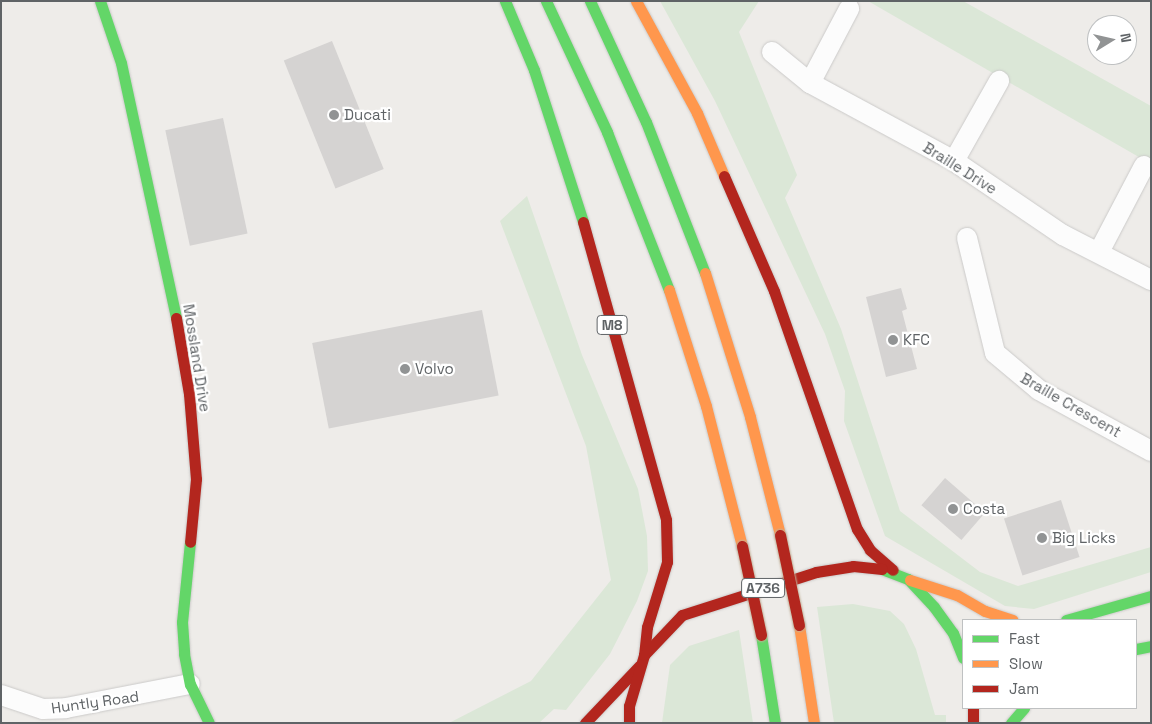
<!DOCTYPE html>
<html>
<head>
<meta charset="utf-8">
<style>
	body { margin:0 }
	#map { position:relative; width:1152px; height:724px; overflow:hidden; background:#eeece9; font-family:"Space Grotesk",sans-serif }
	div>[style] { position:absolute }
	.green>* { inset:0; background:#dbe7d7 }
	.building>* { inset:0; background:#d5d3d2; transform-origin:0 0 }
	.roads { filter:drop-shadow(0 0 1px #cbcac9) drop-shadow(0 0 1px #cbcac9) }
	.street>* { height:20px; margin:-10px; padding:0 10px; transform-origin:10px; border-radius:10px; background:#fcfcfc }
	.fast>* { height:11px; margin:-5.5px; padding:0 5.5px; transform-origin:5.5px; border-radius:5.5px; background:#63d668 }
	.slow>* { height:11px; margin:-5.5px; padding:0 5.5px; transform-origin:5.5px; border-radius:5.5px; background:#ff974d }
	.jam>* { height:11px; margin:-5.5px; padding:0 5.5px; transform-origin:5.5px; border-radius:5.5px; background:#b3261e }
	.bridges { filter:drop-shadow(0 0 1px #c1b19a) drop-shadow(0 0 1px #c1b19a) }
	.jam-bridge>* { height:11px; margin:-5.5px; padding:0 5.5px; transform-origin:5.5px; border-radius:5.5px; background:#b3261e }
	.dots>* { width:14px; height:14px; translate:-50% -50%; box-sizing:border-box; border:2px solid #fff; border-radius:50% }
	span { translate:-50% -50%; white-space:nowrap; text-align:center; line-height:1.15; -webkit-text-stroke:4.5px #fff; paint-order:stroke }
	.shield-label span { padding:1px 4px; background:#fff; border:1px solid; border-radius:4px; -webkit-text-stroke-width:0 }
	.shield-label { font-size:14px; color:#5f6366; font-weight:700 }
	.poi-label { font-size:15px; color:#5f6366 }
	.left { translate:0 -50%; text-align:left }
	.street-label { font-size:15px; color:#5f6366 }
	.frame { position:absolute; inset:0; border:2px solid #5f6366; pointer-events:none }
	.legend { position:absolute; left:962px; top:619px; width:175px; height:90px; box-sizing:border-box; background:#fff; border:1px solid #bfc1c2; margin:0; padding:6px 9px; list-style:none; font-size:15px; color:#5f6366 }
	.legend li { display:flex; align-items:center; gap:10px; height:25px }
	.legend b { width:25px; border:1px solid #bfc1c2 }
	.north { position:absolute; left:1087px; top:15px; width:50px; height:50px; box-sizing:border-box; background:#fff; border:1px solid #bfc1c2; border-radius:50%; rotate:81deg; font-size:14px; font-weight:700; line-height:20px; text-align:center; color:#5f6366 }
	.north::after { content:''; display:block; margin:auto; width:18px; height:22px; background:#919394; clip-path:polygon(50% 0,100% 100%,50% 72%,0 100%) }
</style>
</head>
<body>
<div id="map">
	<div class="green">
		<div style="clip-path:polygon(660px 1px,759px 1px,739px 32px,797px 175px,785px 198px,841px 329px,900px 511px,980px 572px,1018px 586px,1151px 547px,1151px 572px,1034px 609px,1005px 606px,885px 536px,844px 421px,845px 391px,825px 334px,715px 101px)"></div>
		<div style="clip-path:polygon(868px 1px,963px 1px,1151px 106px,1151px 164px)"></div>
		<div style="clip-path:polygon(527px 196px,582px 355px,638px 489px,647px 536px,648px 571px,637px 601px,610px 654px,566px 710px,554px 709px,539px 723px,449px 723px,531px 681px,611px 580px,586px 446px,500px 221px)"></div>
		<div style="clip-path:polygon(853px 604px,890px 611px,904px 624px,916px 649px,935px 715px,946px 715px,946px 723px,834px 723px,817px 607px)"></div>
		<div style="clip-path:polygon(739px 630px,753px 723px,662px 723px,670px 665px,689px 646px)"></div>
	</div>
	<div class="building">
		<div style="left:332px;top:41px;width:138px;height:52px;rotate:68deg"></div>
		<div style="left:223px;top:118px;width:118px;height:59px;rotate:78deg"></div>
		<div style="clip-path:polygon(901px 288px,907px 309px,902px 311px,917px 369px,886px 377px,866px 297px)"></div>
		<div style="left:482px;top:310px;width:87px;height:173px;rotate:79deg"></div>
		<div style="left:945px;top:478px;width:53px;height:36px;rotate:41deg"></div>
		<div style="left:1061px;top:500px;width:60px;height:60px;rotate:72deg"></div>
	</div>
	<div class="roads">
		<div class="street">
			<div style="left:772px;top:52px;width:49px;rotate:39.2deg"></div>
			<div style="left:810px;top:83px;width:164px;rotate:28.4deg"></div>
			<div style="left:954px;top:161px;width:132px;rotate:34.2deg"></div>
			<div style="left:1063px;top:235px;width:99px;rotate:27.1deg"></div>
			<div style="left:810px;top:83px;width:84px;rotate:-62.2deg"></div>
			<div style="left:954px;top:161px;width:92px;rotate:-60.6deg"></div>
			<div style="left:967px;top:238px;width:118px;rotate:76.3deg"></div>
			<div style="left:995px;top:353px;width:57px;rotate:40.1deg"></div>
			<div style="left:1039px;top:390px;width:128px;rotate:28.6deg"></div>
			<div style="left:1099px;top:252px;width:97px;rotate:-62.4deg"></div>
			<div style="left:1px;top:695px;width:44px;rotate:18.4deg"></div>
			<div style="left:43px;top:709px;width:23px;rotate:-2deg"></div>
			<div style="left:66px;top:708px;width:126px;rotate:-11deg"></div>
		</div>
		<div class="fast">
			<div style="left:100px;top:1px;width:65px;rotate:71.3deg"></div>
			<div style="left:121px;top:63px;width:261px;rotate:77.8deg"></div>
			<div style="left:505px;top:1px;width:75px;rotate:67.2deg"></div>
			<div style="left:534px;top:70px;width:160px;rotate:72.1deg"></div>
			<div style="left:546px;top:1px;width:145px;rotate:65deg"></div>
			<div style="left:607px;top:132px;width:170px;rotate:68.6deg"></div>
			<div style="left:590px;top:1px;width:133px;rotate:65.2deg"></div>
			<div style="left:646px;top:122px;width:162px;rotate:68.7deg"></div>
			<div style="left:190px;top:542px;width:80px;rotate:95.7deg"></div>
			<div style="left:182px;top:622px;width:32px;rotate:86deg"></div>
			<div style="left:184px;top:654px;width:31px;rotate:79deg"></div>
			<div style="left:190px;top:684px;width:43px;rotate:64deg"></div>
			<div style="left:882px;top:569px;width:28px;rotate:21deg"></div>
			<div style="left:908px;top:579px;width:38px;rotate:47deg"></div>
			<div style="left:934px;top:607px;width:32px;rotate:54deg"></div>
			<div style="left:953px;top:633px;width:27px;rotate:68deg"></div>
			<div style="left:1066px;top:620px;width:88px;rotate:-15.8deg"></div>
			<div style="left:761px;top:635px;width:89px;rotate:81deg"></div>
			<div style="left:1136px;top:649px;width:15px;rotate:-11deg"></div>
			<div style="left:1011px;top:723px;width:20px;rotate:-49deg"></div>
		</div>
		<div class="slow">
			<div style="left:636px;top:1px;width:128px;rotate:61.4deg"></div>
			<div style="left:697px;top:113px;width:69px;rotate:66.8deg"></div>
			<div style="left:705px;top:273px;width:151px;rotate:72.6deg"></div>
			<div style="left:750px;top:417px;width:122px;rotate:75.7deg"></div>
			<div style="left:669px;top:290px;width:122px;rotate:72.3deg"></div>
			<div style="left:706px;top:406px;width:145px;rotate:75.6deg"></div>
			<div style="left:910px;top:580px;width:49px;rotate:17.7deg"></div>
			<div style="left:957px;top:595px;width:32px;rotate:30deg"></div>
			<div style="left:985px;top:611px;width:29px;rotate:18deg"></div>
			<div style="left:799px;top:625px;width:99px;rotate:81.3deg"></div>
		</div>
		<div class="jam">
			<div style="left:724px;top:176px;width:125px;rotate:66.5deg"></div>
			<div style="left:774px;top:291px;width:252px;rotate:70.8deg"></div>
			<div style="left:857px;top:529px;width:25px;rotate:58deg"></div>
			<div style="left:870px;top:550px;width:30px;rotate:41deg"></div>
			<div style="left:583px;top:222px;width:309px;rotate:74.4deg"></div>
			<div style="left:666px;top:520px;width:42px;rotate:88.6deg"></div>
			<div style="left:667px;top:562px;width:68px;rotate:107.1deg"></div>
			<div style="left:647px;top:627px;width:28px;rotate:96deg"></div>
			<div style="left:176px;top:318px;width:77px;rotate:80.3deg"></div>
			<div style="left:189px;top:394px;width:85px;rotate:85.3deg"></div>
			<div style="left:196px;top:479px;width:63px;rotate:95.4deg"></div>
			<div style="left:973px;top:708px;width:15px;rotate:90deg"></div>
			<div style="left:585px;top:723px;width:79px;rotate:-46.5deg"></div>
			<div style="left:629px;top:723px;width:17px;rotate:-90deg"></div>
			<div style="left:629px;top:706px;width:53px;rotate:-73.6deg"></div>
			<div style="left:644px;top:655px;width:55px;rotate:-46.5deg"></div>
			<div style="left:682px;top:615px;width:141px;rotate:-17.8deg"></div>
			<div style="left:816px;top:572px;width:37px;rotate:-9deg"></div>
			<div style="left:853px;top:566px;width:29px;rotate:6deg"></div>
		</div>
	</div>
	<div class="bridges">
		<div class="jam-bridge">
			<div style="left:780px;top:535px;width:92px;rotate:78.1deg"></div>
			<div style="left:742px;top:546px;width:91px;rotate:77.9deg"></div>
		</div>
	</div>
	<div class="dots">
		<div style="left:334px;top:115px;background:#919394"></div>
		<div style="left:893px;top:340px;background:#919394"></div>
		<div style="left:405px;top:369px;background:#919394"></div>
		<div style="left:953px;top:509px;background:#919394"></div>
		<div style="left:1042px;top:538px;background:#919394"></div>
	</div>
	<div class="shield-label">
		<span style="left:612px;top:325px">M8</span>
		<span style="left:763px;top:588px">A736</span>
	</div>
	<div class="poi-label">
		<span class="left" style="left:344px;top:115px">Ducati</span>
		<span class="left" style="left:903px;top:340px">KFC</span>
		<span class="left" style="left:415px;top:369px">Volvo</span>
		<span class="left" style="left:963px;top:509px">Costa</span>
		<span class="left" style="left:1052px;top:538px">Big Licks</span>
	</div>
	<div class="street-label">
		<span style="left:960px;top:168px;rotate:32deg">Braille Drive</span>
		<span style="left:197px;top:358px;rotate:81deg">Mossland Drive</span>
		<span style="left:1071px;top:405px;rotate:30deg">Braille Crescent</span>
		<span style="left:95px;top:702px;rotate:-8deg">Huntly Road</span>
	</div>
	<div class="frame"></div>
	<ul class="legend">
	<li><b style="height:6px;background:#63d668"></b>Fast</li>
	<li><b style="height:6px;background:#ff974d"></b>Slow</li>
	<li><b style="height:6px;background:#b3261e"></b>Jam</li>
	</ul>
	<div class="north">N</div>
</div>
</body>
</html>
